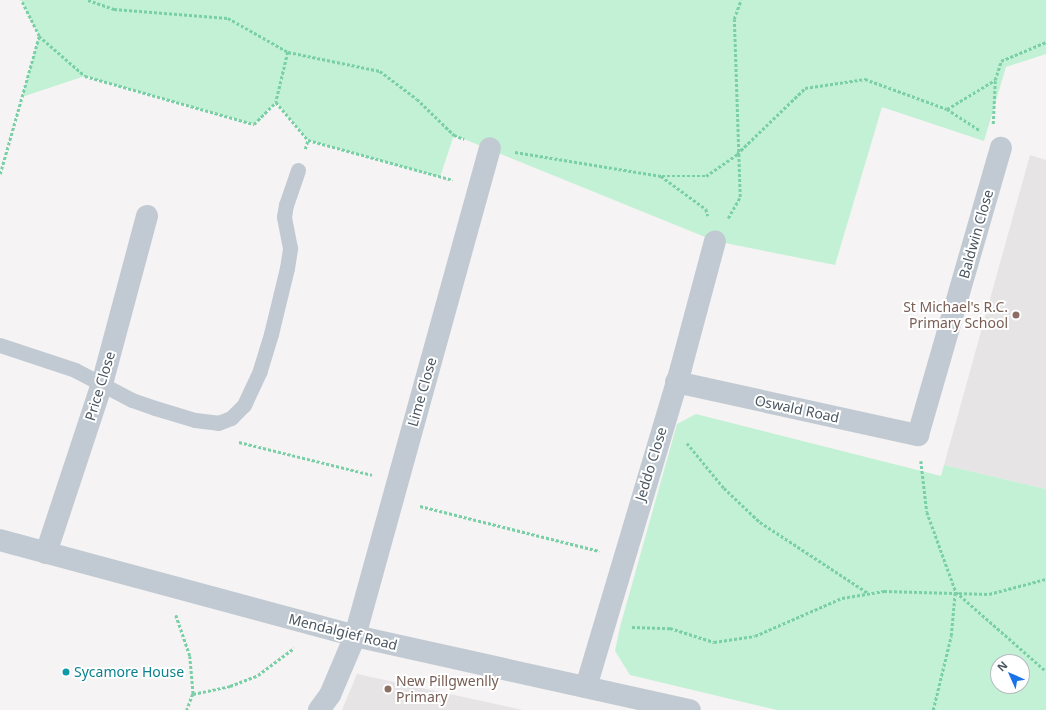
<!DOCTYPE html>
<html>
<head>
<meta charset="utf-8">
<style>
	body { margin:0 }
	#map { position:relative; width:1046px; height:710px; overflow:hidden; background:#f5f3f3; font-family:"Noto Sans",sans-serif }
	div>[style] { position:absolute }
	.education>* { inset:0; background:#e6e4e5 }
	.green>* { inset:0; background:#c3f1d5 }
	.path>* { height:2.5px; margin-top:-1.25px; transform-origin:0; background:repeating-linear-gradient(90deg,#7ad0a6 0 3px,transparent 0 5px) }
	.service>* { height:15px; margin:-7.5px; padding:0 7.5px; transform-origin:7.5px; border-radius:7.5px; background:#c1cad2 }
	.minor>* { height:22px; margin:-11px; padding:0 11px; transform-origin:11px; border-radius:11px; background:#c1cad2 }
	.tertiary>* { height:22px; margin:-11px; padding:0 11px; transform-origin:11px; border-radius:11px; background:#c1cad2 }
	.dots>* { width:11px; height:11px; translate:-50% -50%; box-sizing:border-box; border:2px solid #fff; border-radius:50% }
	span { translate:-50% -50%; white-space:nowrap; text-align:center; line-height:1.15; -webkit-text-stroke:4px #fff; paint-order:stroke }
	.street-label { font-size:14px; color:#4a5661 }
	.education-label { font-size:14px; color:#785e54 }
	.right { translate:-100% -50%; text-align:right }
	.left { translate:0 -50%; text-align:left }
	.culture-label { font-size:14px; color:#0d838f }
	.north { position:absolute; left:990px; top:654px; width:40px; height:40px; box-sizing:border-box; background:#fff; border:1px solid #b7bbc0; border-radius:50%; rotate:315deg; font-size:11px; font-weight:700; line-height:16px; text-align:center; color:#4a5661 }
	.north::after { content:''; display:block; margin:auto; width:14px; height:18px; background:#1a73e8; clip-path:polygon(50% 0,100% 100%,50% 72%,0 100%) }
</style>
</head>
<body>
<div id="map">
	<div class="education">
		<div style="clip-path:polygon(1030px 155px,1046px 160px,1046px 489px,944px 465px)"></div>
		<div style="clip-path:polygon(357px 674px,491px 703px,523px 710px,342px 710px)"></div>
	</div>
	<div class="green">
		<div style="clip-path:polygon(21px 0,1046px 0,1046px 54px,1006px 67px,984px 141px,882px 107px,835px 265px,715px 241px,454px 135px,440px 177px,308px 140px,276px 102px,254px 124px,85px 76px,22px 97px,39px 36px)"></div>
		<div style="clip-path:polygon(evenodd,696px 414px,941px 476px,944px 465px,1046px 489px,1046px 710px,777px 710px,630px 675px,615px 651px,620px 627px,677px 424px,696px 414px,998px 662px,1022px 662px,1022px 686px,998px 686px,998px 662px)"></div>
	</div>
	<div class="path">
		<div style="left:88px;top:0;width:28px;rotate:19deg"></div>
		<div style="left:114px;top:9px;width:114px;rotate:4.5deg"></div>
		<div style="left:228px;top:18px;width:69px;rotate:29.5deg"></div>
		<div style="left:288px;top:52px;width:94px;rotate:11.7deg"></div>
		<div style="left:380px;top:71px;width:46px;rotate:37.1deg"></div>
		<div style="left:417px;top:99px;width:52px;rotate:44.2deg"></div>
		<div style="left:454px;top:135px;width:11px;rotate:22deg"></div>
		<div style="left:39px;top:36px;width:61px;rotate:41deg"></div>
		<div style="left:85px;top:76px;width:176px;rotate:15.9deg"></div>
		<div style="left:254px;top:124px;width:31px;rotate:-45deg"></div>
		<div style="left:288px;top:52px;width:51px;rotate:103.5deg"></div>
		<div style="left:276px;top:102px;width:50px;rotate:49.9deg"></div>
		<div style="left:308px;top:140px;width:150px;rotate:15.4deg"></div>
		<div style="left:947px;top:109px;width:56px;rotate:-31.1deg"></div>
		<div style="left:995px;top:80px;width:20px;rotate:-72deg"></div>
		<div style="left:1001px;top:61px;width:49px;rotate:-22.9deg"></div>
		<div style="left:993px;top:124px;width:43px;rotate:-87.3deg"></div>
		<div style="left:305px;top:149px;width:9px;rotate:-72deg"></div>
		<div style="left:515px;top:152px;width:148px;rotate:9.3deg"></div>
		<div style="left:661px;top:176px;width:56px;rotate:36.3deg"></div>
		<div style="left:706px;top:209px;width:7px;rotate:74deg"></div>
		<div style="left:0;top:174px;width:143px;rotate:-74.2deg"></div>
		<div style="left:39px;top:36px;width:40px;rotate:-116.6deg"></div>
		<div style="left:662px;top:176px;width:44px"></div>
		<div style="left:706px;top:176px;width:38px;rotate:-35deg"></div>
		<div style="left:737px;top:154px;width:95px;rotate:-44.1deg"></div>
		<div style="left:805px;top:88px;width:61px;rotate:-8.5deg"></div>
		<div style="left:865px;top:79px;width:87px;rotate:20.1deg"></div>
		<div style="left:947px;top:109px;width:40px;rotate:32.9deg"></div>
		<div style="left:728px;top:218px;width:24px;rotate:-60deg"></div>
		<div style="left:740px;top:197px;width:178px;rotate:-91.9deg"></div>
		<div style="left:734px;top:19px;width:20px;rotate:-70deg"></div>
		<div style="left:239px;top:442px;width:137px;rotate:13.9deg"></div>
		<div style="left:687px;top:443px;width:58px;rotate:50.6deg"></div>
		<div style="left:724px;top:488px;width:50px;rotate:43.4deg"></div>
		<div style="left:760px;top:522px;width:129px;rotate:33.3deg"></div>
		<div style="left:921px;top:461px;width:51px;rotate:83.3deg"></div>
		<div style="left:927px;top:512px;width:85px;rotate:70.1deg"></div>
		<div style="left:956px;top:592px;width:120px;rotate:41.3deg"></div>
		<div style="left:420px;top:506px;width:185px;rotate:14.1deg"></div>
		<div style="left:176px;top:615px;width:43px;rotate:71.1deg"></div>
		<div style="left:190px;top:656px;width:38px;rotate:85deg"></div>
		<div style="left:193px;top:694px;width:17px;rotate:111deg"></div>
		<div style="left:632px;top:627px;width:38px;rotate:2deg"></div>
		<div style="left:670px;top:628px;width:46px;rotate:17.7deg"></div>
		<div style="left:714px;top:642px;width:41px;rotate:-8.3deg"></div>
		<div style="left:755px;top:636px;width:95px;rotate:-23.6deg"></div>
		<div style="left:842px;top:598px;width:43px;rotate:-9.5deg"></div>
		<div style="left:884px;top:591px;width:105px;rotate:1.6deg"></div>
		<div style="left:989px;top:594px;width:59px;rotate:-14.7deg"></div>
		<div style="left:193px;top:694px;width:38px;rotate:-12deg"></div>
		<div style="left:230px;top:686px;width:30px;rotate:-21deg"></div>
		<div style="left:258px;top:675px;width:45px;rotate:-36.9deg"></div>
		<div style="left:933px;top:710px;width:76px;rotate:-76.3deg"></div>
		<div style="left:951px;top:636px;width:44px;rotate:-84.8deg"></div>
	</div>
	<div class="service">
		<div style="left:0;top:345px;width:79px;rotate:18.4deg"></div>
		<div style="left:75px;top:370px;width:64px;rotate:27.8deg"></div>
		<div style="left:132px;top:400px;width:24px;rotate:19deg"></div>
		<div style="left:155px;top:408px;width:42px;rotate:16.7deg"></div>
		<div style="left:195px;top:420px;width:23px;rotate:7deg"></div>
		<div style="left:218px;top:423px;width:14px;rotate:-21deg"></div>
		<div style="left:231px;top:418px;width:18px;rotate:-45deg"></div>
		<div style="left:244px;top:405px;width:38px;rotate:-65deg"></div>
		<div style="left:260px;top:370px;width:38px;rotate:-73deg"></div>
		<div style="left:271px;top:334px;width:68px;rotate:-76.4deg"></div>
		<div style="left:287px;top:268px;width:20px;rotate:-81deg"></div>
		<div style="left:290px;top:248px;width:32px;rotate:-101deg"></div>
		<div style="left:284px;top:217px;width:12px;rotate:-81deg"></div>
		<div style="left:286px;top:205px;width:37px;rotate:-71deg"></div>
	</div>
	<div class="minor">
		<div style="left:676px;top:382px;width:248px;rotate:12.4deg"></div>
		<div style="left:918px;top:435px;width:299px;rotate:-73.9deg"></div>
		<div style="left:46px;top:553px;width:178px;rotate:-71.7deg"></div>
		<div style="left:102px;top:384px;width:174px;rotate:-75deg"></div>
		<div style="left:586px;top:687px;width:333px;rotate:-73.4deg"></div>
		<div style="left:681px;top:368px;width:131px;rotate:-75deg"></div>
		<div style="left:319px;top:710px;width:19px;rotate:-54deg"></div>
		<div style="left:330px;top:695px;width:64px;rotate:-67deg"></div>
		<div style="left:355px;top:636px;width:506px;rotate:-74.54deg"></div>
	</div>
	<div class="tertiary">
		<div style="left:0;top:540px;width:368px;rotate:15.1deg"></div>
		<div style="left:355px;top:636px;width:343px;rotate:12.5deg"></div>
	</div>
	<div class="dots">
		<div style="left:1016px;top:315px;background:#8d6e63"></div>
		<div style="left:66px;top:672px;background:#0f9aa8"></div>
		<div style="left:388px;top:689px;background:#8d6e63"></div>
	</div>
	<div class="street-label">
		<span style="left:976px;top:234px;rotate:-74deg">Baldwin Close</span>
		<span style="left:100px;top:386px;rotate:-73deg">Price Close</span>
		<span style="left:422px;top:392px;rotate:-74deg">Lime Close</span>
		<span style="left:797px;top:409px;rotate:12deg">Oswald Road</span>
		<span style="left:651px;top:464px;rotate:-73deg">Jeddo Close</span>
		<span style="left:343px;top:632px;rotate:14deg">Mendalgief Road</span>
	</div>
	<div class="education-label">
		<span class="right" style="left:1008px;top:315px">St Michael's R.C.<br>Primary School</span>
		<span class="left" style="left:396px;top:689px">New Pillgwenlly<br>Primary</span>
	</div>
	<div class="culture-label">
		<span class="left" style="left:74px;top:672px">Sycamore House</span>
	</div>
	<div class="north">N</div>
</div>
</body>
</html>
